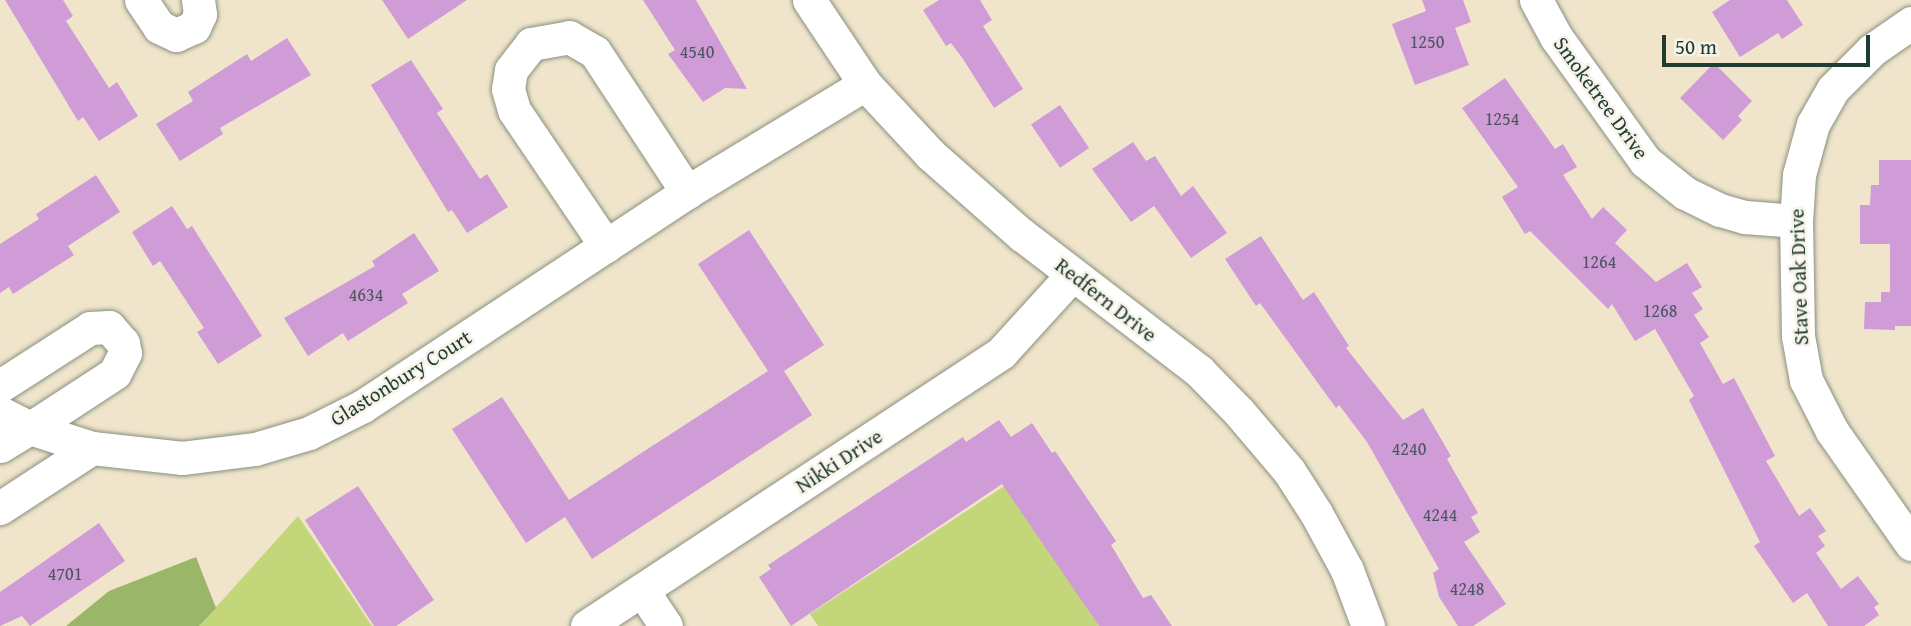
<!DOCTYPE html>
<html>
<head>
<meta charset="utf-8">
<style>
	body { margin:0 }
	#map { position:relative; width:1911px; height:626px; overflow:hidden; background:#f0e5cb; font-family:"Gentium Book Plus",serif }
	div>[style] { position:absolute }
	.green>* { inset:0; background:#c3d679 }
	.forest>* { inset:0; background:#9ab769 }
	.building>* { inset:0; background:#cf9cd7; transform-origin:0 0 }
	.roads { filter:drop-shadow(0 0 2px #889180) drop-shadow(0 0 2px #889180) }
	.minor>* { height:33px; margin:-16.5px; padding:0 16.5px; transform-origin:16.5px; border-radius:16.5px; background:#fff }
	span { translate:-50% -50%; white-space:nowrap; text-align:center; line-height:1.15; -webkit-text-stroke:5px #f7f3e8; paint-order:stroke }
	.number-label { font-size:18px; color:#4b555d }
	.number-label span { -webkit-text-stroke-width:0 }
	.street-label { font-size:21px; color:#1f3d34 }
	.scale { position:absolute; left:1662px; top:35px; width:208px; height:32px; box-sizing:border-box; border:4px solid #1f3d34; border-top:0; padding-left:9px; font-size:21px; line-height:24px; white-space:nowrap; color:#1f3d34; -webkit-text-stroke:5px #f7f3e8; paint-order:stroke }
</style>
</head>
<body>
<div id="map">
	<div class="green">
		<div style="clip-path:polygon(1006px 485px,1099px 626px,818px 626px,810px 614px)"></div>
		<div style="clip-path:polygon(298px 516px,372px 626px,199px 626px)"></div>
	</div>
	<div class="forest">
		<div style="clip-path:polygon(196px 557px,216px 608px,199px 626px,66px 626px,109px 591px)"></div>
	</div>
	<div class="building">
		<div style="clip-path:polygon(5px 0,63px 0,73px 16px,66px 21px,109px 88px,117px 82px,138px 116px,99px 141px,83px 117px,78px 121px)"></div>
		<div style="clip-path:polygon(382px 0,467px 0,408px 39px)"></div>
		<div style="clip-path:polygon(643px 0,696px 0,747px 89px,725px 88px,703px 102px,668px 54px,675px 50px)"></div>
		<div style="clip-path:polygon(939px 0,980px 0,992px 20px,983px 26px,1023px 89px,994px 108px,963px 59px,951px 43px,946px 46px,923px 10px)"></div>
		<div style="clip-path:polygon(1422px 0,1463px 0,1471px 22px,1455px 28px,1469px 65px,1415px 85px,1392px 24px,1426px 11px)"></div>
		<div style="clip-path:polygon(1730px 0,1787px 0,1803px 25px,1782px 39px,1778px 33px,1740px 57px,1712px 12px)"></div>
		<div style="clip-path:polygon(287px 38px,311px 75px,220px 128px,223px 134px,180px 161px,156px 124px,193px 101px,188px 92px,247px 54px,251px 61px)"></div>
		<div style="clip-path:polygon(411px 60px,443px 109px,437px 113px,480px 179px,487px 174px,508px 207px,467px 233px,452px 210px,448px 212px,371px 85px)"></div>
		<div style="clip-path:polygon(1714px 63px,1752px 101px,1738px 116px,1742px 120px,1723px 140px,1680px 98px)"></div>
		<div style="clip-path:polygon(1505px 78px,1555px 149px,1563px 144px,1577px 167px,1563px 175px,1592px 219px,1603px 207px,1627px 230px,1615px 243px,1656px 282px,1687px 263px,1702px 287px,1692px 293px,1703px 309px,1694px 315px,1709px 337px,1700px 343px,1723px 384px,1734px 378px,1775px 456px,1766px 461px,1799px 516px,1810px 508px,1826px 531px,1818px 536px,1825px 546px,1816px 553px,1841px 589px,1858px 576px,1879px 604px,1874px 607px,1879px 615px,1864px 626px,1828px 626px,1807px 593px,1793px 603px,1754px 546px,1760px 542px,1689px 400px,1694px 396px,1655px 329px,1635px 341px,1612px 304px,1608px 309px,1530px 231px,1525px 234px,1502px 197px,1518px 187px,1462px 108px)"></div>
		<div style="left:1060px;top:105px;width:52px;height:35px;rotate:56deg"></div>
		<div style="clip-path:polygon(1133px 142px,1146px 161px,1155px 156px,1181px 196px,1193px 186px,1227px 233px,1191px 258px,1154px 206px,1131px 222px,1092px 169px)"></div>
		<div style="clip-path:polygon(1879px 160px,1911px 160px,1911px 326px,1895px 326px,1895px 330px,1864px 329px,1865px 302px,1881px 302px,1881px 292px,1890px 292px,1890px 244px,1860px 244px,1860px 205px,1870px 205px,1871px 185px,1879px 185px)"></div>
		<div style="clip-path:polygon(96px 175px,120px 212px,68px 246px,74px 255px,13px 294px,9px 287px,0 293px,0 244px,39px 219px,36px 214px)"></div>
		<div style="clip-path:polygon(172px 206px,187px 229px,192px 226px,262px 336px,218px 364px,197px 332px,204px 328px,160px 261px,153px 266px,132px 232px)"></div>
		<div style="clip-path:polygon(749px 230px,824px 345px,784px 371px,812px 415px,592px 559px,565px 517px,526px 543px,452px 429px,502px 397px,569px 500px,768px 371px,698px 264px)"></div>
		<div style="clip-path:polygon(414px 233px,439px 271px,402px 294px,408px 303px,348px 341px,343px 333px,308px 356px,284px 318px,375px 266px,372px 261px)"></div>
		<div style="clip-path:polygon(1261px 236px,1303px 300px,1314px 292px,1349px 346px,1346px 348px,1403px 420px,1423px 408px,1451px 456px,1447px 459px,1478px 513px,1471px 517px,1480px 532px,1464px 542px,1506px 604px,1473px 626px,1458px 626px,1439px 597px,1433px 573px,1439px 569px,1367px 442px,1339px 405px,1336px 408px,1260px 303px,1256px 306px,1225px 259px)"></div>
		<div style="clip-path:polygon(999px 420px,1011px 437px,1032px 423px,1052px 453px,1055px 451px,1116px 541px,1111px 545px,1143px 598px,1151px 595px,1172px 626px,1099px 626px,1002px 484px,791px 626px,759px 577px,771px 569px,768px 565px,963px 437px,966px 442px)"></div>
		<div style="clip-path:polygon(358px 486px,434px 600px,396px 626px,374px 626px,305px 520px)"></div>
		<div style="clip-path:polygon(99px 523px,125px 561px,30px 626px,22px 616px,0 626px,0 592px)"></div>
	</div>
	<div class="roads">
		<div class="minor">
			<div style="left:141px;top:0;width:32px;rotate:56deg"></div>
			<div style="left:159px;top:27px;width:19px;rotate:25deg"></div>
			<div style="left:176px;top:35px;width:20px;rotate:-24deg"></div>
			<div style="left:194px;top:27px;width:14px;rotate:-65deg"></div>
			<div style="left:200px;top:14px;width:14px;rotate:-98deg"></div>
			<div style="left:809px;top:0;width:101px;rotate:56.3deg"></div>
			<div style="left:865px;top:84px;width:96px;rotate:47.1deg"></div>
			<div style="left:930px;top:154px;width:123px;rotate:41.4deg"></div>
			<div style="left:1022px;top:235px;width:223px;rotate:37.5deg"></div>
			<div style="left:1199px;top:371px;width:57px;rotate:45.7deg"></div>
			<div style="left:1239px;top:412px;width:77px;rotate:49.7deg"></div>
			<div style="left:1289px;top:471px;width:50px;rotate:57.3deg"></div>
			<div style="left:1316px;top:513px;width:65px;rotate:61.5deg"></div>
			<div style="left:1347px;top:570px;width:60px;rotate:69.4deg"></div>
			<div style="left:1536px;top:0;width:42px;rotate:61.6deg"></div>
			<div style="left:1556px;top:37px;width:153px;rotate:54.3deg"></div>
			<div style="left:1645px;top:161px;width:51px;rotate:38.7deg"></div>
			<div style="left:1685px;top:193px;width:39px;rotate:26deg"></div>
			<div style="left:1720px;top:210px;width:26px;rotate:16deg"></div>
			<div style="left:1745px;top:217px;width:51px;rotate:4.5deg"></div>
			<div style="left:1911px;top:23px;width:47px;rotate:145.3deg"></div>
			<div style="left:1872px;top:50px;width:55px;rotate:135deg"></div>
			<div style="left:1833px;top:89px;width:40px;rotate:119.7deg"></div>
			<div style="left:1813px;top:124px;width:53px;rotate:105.4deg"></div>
			<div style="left:1799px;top:175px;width:46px;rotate:93.7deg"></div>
			<div style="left:1796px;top:221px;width:115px;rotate:89deg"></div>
			<div style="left:1798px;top:336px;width:45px;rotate:79.7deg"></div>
			<div style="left:1806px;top:380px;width:57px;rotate:63deg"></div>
			<div style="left:1832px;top:431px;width:138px;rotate:55deg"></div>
			<div style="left:606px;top:246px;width:164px;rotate:-124.1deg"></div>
			<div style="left:514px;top:110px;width:22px;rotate:-106deg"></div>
			<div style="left:508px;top:89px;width:19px;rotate:-81deg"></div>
			<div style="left:511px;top:70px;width:33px;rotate:-52deg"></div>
			<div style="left:531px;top:44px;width:39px;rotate:-10deg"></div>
			<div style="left:569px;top:37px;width:30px;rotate:30deg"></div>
			<div style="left:595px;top:52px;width:168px;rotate:56.7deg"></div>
			<div style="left:0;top:386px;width:107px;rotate:-32.8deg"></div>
			<div style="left:90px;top:328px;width:19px;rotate:-3deg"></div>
			<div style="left:109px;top:327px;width:21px;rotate:49deg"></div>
			<div style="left:123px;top:343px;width:10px;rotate:79deg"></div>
			<div style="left:125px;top:353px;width:22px;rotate:117deg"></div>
			<div style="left:115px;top:373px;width:93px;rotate:146.8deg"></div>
			<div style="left:37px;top:424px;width:8px;rotate:150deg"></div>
			<div style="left:30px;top:428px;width:34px;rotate:-153deg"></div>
			<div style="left:0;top:446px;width:35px;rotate:-31deg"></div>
			<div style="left:30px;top:428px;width:65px;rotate:17.9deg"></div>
			<div style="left:92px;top:448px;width:91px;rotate:6.3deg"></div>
			<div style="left:182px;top:458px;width:74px;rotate:-7deg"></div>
			<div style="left:255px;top:449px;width:56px;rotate:-16.5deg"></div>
			<div style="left:309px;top:433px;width:60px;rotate:-26.6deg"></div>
			<div style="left:363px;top:406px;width:388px;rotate:-33.4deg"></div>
			<div style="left:687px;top:192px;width:208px;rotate:-31.2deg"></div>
			<div style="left:0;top:508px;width:110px;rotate:-33.1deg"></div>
			<div style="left:642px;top:590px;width:43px;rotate:56.3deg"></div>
			<div style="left:587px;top:626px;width:497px;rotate:-33.4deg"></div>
			<div style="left:1002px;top:352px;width:104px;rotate:-47.7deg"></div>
		</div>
	</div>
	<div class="number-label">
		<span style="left:1427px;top:42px">1250</span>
		<span style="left:697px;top:52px">4540</span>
		<span style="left:1502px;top:119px">1254</span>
		<span style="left:1599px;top:262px">1264</span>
		<span style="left:366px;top:295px">4634</span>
		<span style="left:1660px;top:311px">1268</span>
		<span style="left:1409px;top:449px">4240</span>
		<span style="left:1440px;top:515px">4244</span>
		<span style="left:65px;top:574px">4701</span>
		<span style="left:1467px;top:589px">4248</span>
	</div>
	<div class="street-label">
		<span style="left:1601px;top:98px;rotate:54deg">Smoketree Drive</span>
		<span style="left:1799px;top:277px;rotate:-92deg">Stave Oak Drive</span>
		<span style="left:1106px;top:300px;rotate:38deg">Redfern Drive</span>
		<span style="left:401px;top:378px;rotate:-32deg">Glastonbury Court</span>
		<span style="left:839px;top:461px;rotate:-33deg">Nikki Drive</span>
	</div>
	<div class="scale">50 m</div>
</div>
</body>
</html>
